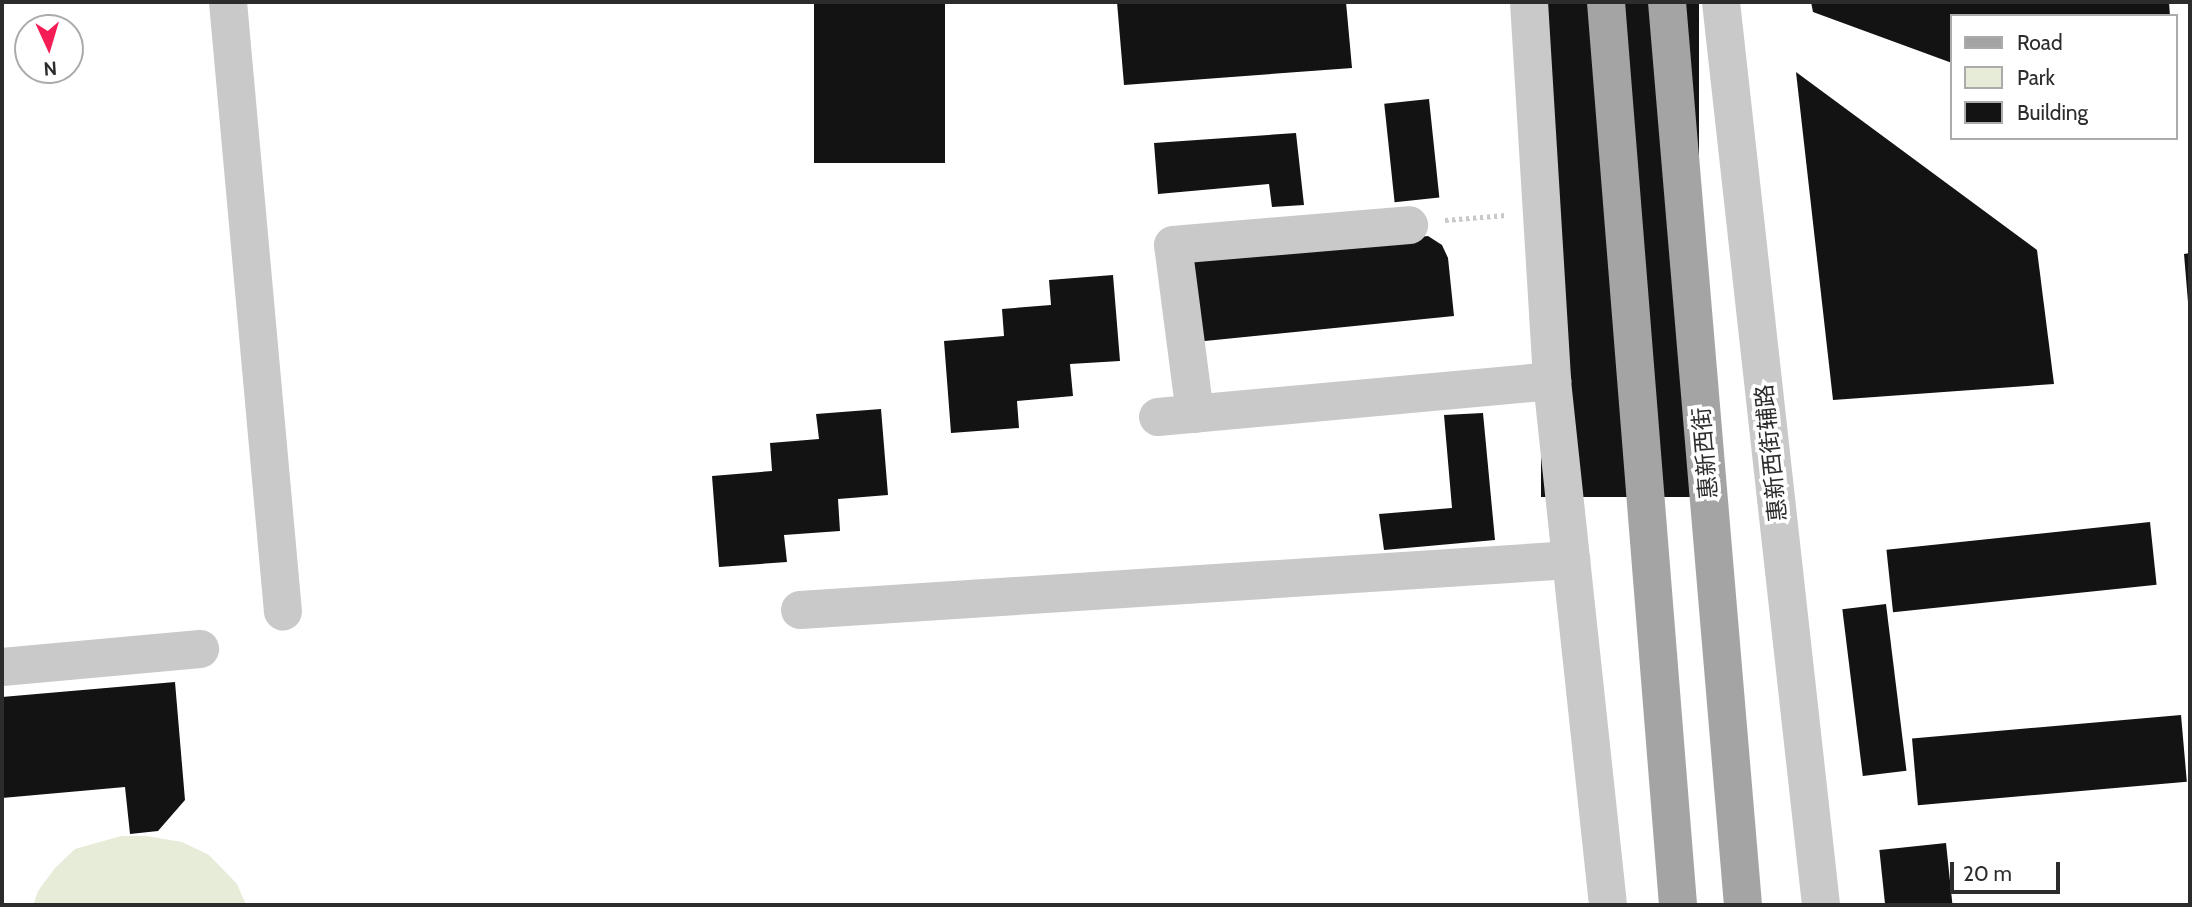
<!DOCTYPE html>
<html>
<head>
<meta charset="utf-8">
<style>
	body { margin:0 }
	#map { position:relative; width:2192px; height:907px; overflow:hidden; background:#fff; font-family:Cabin,"Noto Sans SC",sans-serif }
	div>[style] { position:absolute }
	.green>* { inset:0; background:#e6ecd8 }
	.building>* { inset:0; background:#131313; transform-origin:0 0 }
	.path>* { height:4.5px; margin-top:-2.25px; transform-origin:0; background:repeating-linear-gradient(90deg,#c9c9c9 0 3.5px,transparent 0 7px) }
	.minor>* { height:38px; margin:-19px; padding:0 19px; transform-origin:19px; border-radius:19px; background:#c9c9c9 }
	.tertiary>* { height:38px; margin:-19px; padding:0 19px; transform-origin:19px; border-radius:19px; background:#c9c9c9 }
	.primary>* { height:38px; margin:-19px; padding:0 19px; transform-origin:19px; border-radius:19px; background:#a4a4a4 }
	span { translate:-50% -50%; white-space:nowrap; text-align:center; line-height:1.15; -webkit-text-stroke:7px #fff; paint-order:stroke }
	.street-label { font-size:23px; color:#2c2c2c }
	.frame { position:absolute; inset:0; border:4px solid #2c2c2c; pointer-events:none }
	.legend { position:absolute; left:1950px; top:14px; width:228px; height:126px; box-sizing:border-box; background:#fff; border:2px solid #ababab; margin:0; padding:9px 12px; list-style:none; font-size:21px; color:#2c2c2c }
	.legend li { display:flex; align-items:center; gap:14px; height:35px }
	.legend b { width:35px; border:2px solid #ababab }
	.north { position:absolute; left:14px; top:14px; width:70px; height:70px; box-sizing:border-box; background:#fff; border:2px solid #ababab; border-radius:50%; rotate:176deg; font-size:19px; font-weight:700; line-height:28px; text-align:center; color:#2c2c2c }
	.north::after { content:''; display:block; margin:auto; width:24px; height:32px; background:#f51d56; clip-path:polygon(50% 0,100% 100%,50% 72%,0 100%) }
	.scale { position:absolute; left:1950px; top:862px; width:110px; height:32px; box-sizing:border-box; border:4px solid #2c2c2c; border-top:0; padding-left:9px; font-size:21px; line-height:24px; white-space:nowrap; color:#2c2c2c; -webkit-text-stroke:5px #fff; paint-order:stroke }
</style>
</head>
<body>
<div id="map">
	<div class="green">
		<div style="clip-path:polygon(121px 836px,146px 836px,182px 842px,209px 855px,237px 884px,246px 905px,33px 905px,38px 891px,55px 868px,75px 849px)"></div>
	</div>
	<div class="building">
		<div style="left:814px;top:2px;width:131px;height:161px"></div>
		<div style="clip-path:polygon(1117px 2px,1346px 2px,1352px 68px,1124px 85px)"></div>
		<div style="left:1541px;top:2px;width:158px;height:495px"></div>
		<div style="clip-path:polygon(1811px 2px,2169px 2px,2170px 16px,1952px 16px,1952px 63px,1813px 12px)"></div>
		<div style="clip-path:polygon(1796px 72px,2037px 250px,2054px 384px,1833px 400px)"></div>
		<div style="left:1429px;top:99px;width:99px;height:45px;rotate:84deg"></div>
		<div style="clip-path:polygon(1296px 133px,1304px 205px,1272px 207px,1269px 184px,1158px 194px,1154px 143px)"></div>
		<div style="clip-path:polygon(1428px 236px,1442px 245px,1448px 258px,1454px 316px,1195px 342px,1186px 262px)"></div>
		<div style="clip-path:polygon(2190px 253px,2190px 301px,2188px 302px,2184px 254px)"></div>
		<div style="clip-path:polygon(1113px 275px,1120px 361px,1070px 364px,1073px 396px,1017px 401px,1019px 428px,951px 433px,944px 341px,1004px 336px,1002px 309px,1051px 305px,1049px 280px)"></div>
		<div style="clip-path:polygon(881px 409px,888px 495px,838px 499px,840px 531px,784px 535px,787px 562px,719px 567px,712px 476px,772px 471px,770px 443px,819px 439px,816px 414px)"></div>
		<div style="clip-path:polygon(1483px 413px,1495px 540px,1384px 550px,1379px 514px,1452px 508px,1444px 415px)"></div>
		<div style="left:2150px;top:522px;width:63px;height:265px;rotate:84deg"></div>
		<div style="left:1886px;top:604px;width:168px;height:44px;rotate:83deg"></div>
		<div style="clip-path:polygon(175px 682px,185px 800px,158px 831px,130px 834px,125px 787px,2px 798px,2px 697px)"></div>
		<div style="left:2181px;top:715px;width:67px;height:270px;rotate:85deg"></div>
		<div style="left:1946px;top:843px;width:62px;height:67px;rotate:84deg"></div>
	</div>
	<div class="path">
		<div style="left:1445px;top:220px;width:61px;rotate:-4.7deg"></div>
	</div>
	<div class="minor">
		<div style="left:228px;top:2px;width:612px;rotate:84.85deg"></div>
		<div style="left:1195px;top:414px;width:170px;rotate:-97.4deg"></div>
		<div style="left:1173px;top:245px;width:237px;rotate:-4.8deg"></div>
		<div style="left:1158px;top:417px;width:396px;rotate:-5.2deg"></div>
		<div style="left:800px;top:610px;width:773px;rotate:-3.71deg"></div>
		<div style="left:2px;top:667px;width:199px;rotate:-5.2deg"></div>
	</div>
	<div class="tertiary">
		<div style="left:1529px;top:2px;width:380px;rotate:86.5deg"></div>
		<div style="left:1552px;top:381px;width:527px;rotate:83.9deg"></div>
		<div style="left:1721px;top:2px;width:909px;rotate:83.68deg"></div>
	</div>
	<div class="primary">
		<div style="left:1606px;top:2px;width:906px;rotate:85.44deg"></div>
		<div style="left:1667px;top:2px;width:906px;rotate:85.19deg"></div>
	</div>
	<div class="street-label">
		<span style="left:1705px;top:453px;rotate:-95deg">惠新西街</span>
		<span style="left:1771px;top:453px;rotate:-96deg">惠新西街辅路</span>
	</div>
	<div class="frame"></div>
	<ul class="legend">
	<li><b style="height:9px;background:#a4a4a4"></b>Road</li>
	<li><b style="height:19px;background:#e6ecd8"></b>Park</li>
	<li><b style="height:19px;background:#131313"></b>Building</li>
	</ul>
	<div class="north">N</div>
	<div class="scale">20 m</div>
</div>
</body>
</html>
